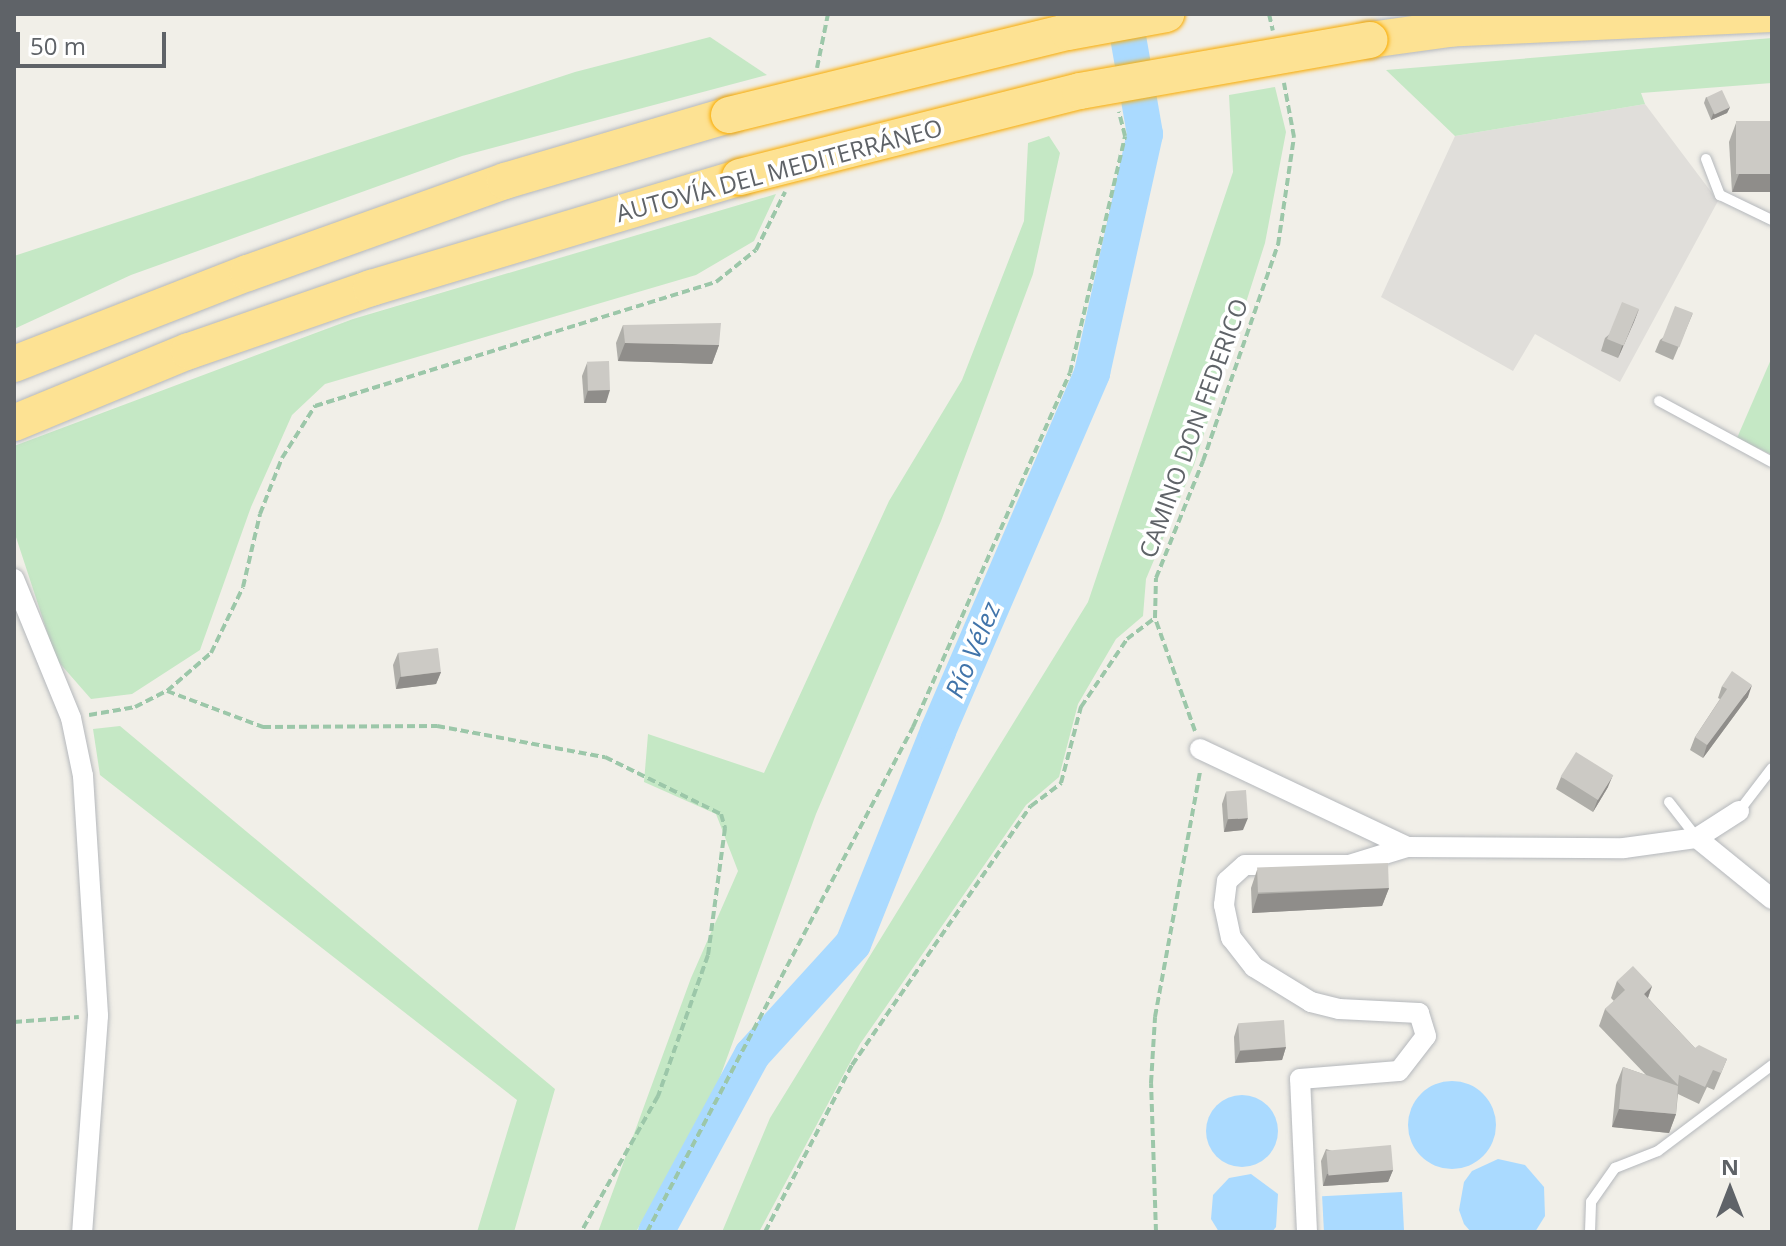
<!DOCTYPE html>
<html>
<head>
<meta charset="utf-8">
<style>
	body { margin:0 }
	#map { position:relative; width:1786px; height:1246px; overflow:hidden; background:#f1efe8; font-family:"Open Sans",sans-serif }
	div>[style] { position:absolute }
	.industrial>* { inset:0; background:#e0deda }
	.green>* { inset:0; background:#c5e8c5 }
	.water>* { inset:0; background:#aadaff; transform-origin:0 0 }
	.round { border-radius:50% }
	.river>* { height:36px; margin:-18px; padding:0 18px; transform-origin:18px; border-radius:18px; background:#aadaff }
	.path>* { height:4px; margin-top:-2px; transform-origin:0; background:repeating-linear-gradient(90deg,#9cc7a9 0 8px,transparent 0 12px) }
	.roads { filter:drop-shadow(0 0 2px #b5b8bc) drop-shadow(0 0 2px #b5b8bc) }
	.lane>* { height:10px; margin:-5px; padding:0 5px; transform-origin:5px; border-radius:5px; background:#fff }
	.street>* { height:20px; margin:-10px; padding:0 10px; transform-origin:10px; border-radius:10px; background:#fff }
	.highway>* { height:36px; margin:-18px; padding:0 18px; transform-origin:18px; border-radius:18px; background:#fde293 }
	.bridges { filter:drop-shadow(0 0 2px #f9ab00) drop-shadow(0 0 2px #f9ab00) }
	.highway-bridge>* { height:36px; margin:-18px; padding:0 18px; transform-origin:18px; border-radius:18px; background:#fde293 }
	.wall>* { inset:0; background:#afaea9 }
	.shaded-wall>* { inset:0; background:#8f8d8a }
	.building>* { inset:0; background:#cccac5; transform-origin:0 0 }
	span { translate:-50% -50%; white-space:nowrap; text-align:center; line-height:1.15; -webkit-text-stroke:7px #fff; paint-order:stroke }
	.street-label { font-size:24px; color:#5f6368 }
	.water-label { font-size:26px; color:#4174aa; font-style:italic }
	.frame { position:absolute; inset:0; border:16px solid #5f6368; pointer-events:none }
	.north { position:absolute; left:1690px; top:1150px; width:80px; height:80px; -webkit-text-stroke:6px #fff; paint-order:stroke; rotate:0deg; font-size:22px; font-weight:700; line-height:32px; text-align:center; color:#5f6368 }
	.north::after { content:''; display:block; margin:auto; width:28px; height:36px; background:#5f6368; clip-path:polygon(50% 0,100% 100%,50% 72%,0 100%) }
	.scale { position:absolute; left:16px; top:32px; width:150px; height:36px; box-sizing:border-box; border:4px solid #5f6368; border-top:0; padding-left:10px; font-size:24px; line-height:28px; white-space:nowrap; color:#5f6368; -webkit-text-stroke:6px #fff; paint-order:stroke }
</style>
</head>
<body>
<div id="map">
	<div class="industrial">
		<div style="clip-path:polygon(1645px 104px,1718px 201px,1620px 382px,1535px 334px,1513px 371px,1381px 297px,1455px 136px)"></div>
	</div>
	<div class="green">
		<div style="clip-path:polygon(710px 37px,767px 75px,462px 156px,131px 275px,14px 329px,14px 256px,575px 72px)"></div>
		<div style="clip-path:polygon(1772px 38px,1772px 83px,1641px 93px,1645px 104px,1455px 136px,1386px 70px)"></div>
		<div style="clip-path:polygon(1275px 87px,1286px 132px,1265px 243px,1194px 465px,1146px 579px,1143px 616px,1116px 639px,1078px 704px,1059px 777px,1026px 805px,860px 1044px,759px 1232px,722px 1232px,770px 1118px,1088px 602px,1233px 172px,1229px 95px)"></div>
		<div style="clip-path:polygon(1049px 136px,1060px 153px,1033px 274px,941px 521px,816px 814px,716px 1088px,636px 1232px,598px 1232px,691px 978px,738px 871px,716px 814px,644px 782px,648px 734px,764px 773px,889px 501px,962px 380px,1024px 221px,1028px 143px)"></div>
		<div style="clip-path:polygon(776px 194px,754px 241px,696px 275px,325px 384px,292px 415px,251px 507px,200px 650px,132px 694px,91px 699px,56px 659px,14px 531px,14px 446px,353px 319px)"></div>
		<div style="clip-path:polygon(1772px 357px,1772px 455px,1737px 438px)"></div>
		<div style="clip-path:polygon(120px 726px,555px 1089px,514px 1232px,477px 1232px,517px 1100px,100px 775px,93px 729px)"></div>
	</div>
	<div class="water">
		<div class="round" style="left:1408px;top:1081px;width:88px;height:88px"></div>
		<div class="round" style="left:1206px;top:1095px;width:72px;height:72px"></div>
		<div style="clip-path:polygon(1498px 1159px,1525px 1165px,1544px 1187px,1545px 1216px,1535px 1232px,1471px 1232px,1464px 1224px,1459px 1210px,1464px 1182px,1472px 1171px)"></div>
		<div style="clip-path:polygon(1251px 1174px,1278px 1194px,1276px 1227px,1272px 1232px,1219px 1232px,1211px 1219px,1213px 1195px,1229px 1178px)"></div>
		<div style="left:1402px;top:1192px;width:40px;height:80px;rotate:87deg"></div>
	</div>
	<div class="river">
		<div style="left:656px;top:1232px;width:201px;rotate:-61.5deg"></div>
		<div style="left:752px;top:1055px;width:150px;rotate:-47.7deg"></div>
		<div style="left:853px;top:944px;width:229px;rotate:-68.2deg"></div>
		<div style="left:938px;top:731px;width:390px;rotate:-66.7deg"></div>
		<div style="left:1092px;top:373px;width:245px;rotate:-77.5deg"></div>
		<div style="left:1145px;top:134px;width:122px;rotate:-99.9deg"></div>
	</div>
	<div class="path">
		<div style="left:1269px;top:14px;width:17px;rotate:77deg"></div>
		<div style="left:817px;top:68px;width:55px;rotate:-78.5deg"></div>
		<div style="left:167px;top:691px;width:103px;rotate:20.6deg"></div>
		<div style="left:263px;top:727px;width:174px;rotate:-0.3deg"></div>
		<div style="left:437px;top:726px;width:171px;rotate:10.5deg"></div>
		<div style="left:605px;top:757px;width:129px;rotate:26.2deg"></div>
		<div style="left:721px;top:814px;width:15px;rotate:74deg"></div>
		<div style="left:725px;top:828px;width:128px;rotate:97.6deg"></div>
		<div style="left:708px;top:955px;width:150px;rotate:109.5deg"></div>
		<div style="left:658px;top:1096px;width:156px;rotate:119.5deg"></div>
		<div style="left:89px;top:715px;width:47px;rotate:-9.9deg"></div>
		<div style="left:135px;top:707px;width:36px;rotate:-27deg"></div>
		<div style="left:167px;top:691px;width:58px;rotate:-40.8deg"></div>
		<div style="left:211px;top:653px;width:73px;rotate:-64.1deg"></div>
		<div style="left:243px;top:587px;width:75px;rotate:-76.9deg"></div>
		<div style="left:260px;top:514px;width:60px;rotate:-68.6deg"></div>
		<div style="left:282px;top:458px;width:62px;rotate:-57.6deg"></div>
		<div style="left:315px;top:406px;width:420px;rotate:-17.2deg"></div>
		<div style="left:716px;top:282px;width:51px;rotate:-38.7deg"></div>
		<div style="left:756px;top:250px;width:65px;rotate:-63.4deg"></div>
		<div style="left:1195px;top:731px;width:120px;rotate:-109.5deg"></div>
		<div style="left:1155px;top:618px;width:40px;rotate:-88.6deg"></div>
		<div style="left:1156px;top:578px;width:126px;rotate:-68.1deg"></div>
		<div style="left:1203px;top:461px;width:229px;rotate:-70.9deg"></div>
		<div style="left:1278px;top:245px;width:109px;rotate:-81.6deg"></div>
		<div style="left:1294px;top:137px;width:55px;rotate:-100.5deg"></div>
		<div style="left:14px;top:1022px;width:65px;rotate:-4.4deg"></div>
		<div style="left:647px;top:1232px;width:571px;rotate:-62.22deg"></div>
		<div style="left:913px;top:727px;width:387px;rotate:-66.1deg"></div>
		<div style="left:1070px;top:373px;width:243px;rotate:-76.9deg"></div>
		<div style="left:1125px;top:136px;width:25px;rotate:-104deg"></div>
		<div style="left:765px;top:1232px;width:188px;rotate:-62.5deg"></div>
		<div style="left:852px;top:1065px;width:315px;rotate:-55.4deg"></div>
		<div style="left:1031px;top:806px;width:38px;rotate:-37deg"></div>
		<div style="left:1061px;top:783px;width:79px;rotate:-75.3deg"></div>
		<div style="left:1081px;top:707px;width:82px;rotate:-55.9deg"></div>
		<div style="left:1127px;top:639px;width:35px;rotate:-37deg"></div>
		<div style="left:1156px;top:1232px;width:149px;rotate:-91.9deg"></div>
		<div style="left:1151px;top:1083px;width:66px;rotate:-86.5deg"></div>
		<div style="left:1155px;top:1017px;width:250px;rotate:-79.6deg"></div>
	</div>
	<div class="roads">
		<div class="lane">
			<div style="left:1706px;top:159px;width:39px;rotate:69deg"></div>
			<div style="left:1720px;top:195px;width:58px;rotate:25.7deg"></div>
			<div style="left:1659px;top:401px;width:128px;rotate:28.4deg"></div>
			<div style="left:1669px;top:802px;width:46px;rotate:52.1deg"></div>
			<div style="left:1739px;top:811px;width:54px;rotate:-52.5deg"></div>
			<div style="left:1590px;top:1232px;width:30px;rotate:-88deg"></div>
			<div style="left:1591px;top:1202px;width:42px;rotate:-54.8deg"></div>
			<div style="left:1615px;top:1168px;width:46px;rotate:-21.6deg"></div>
			<div style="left:1658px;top:1151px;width:143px;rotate:-37deg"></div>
		</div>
		<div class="street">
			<div style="left:14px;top:579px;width:150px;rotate:67.7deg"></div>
			<div style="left:71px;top:718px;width:59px;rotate:78.3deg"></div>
			<div style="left:83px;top:776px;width:240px;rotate:86.4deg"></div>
			<div style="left:98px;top:1016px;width:217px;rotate:94.2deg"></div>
			<div style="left:1200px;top:749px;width:229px;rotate:25.3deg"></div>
			<div style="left:1407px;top:847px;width:217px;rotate:0.3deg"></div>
			<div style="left:1624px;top:848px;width:74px;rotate:-7.8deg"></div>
			<div style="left:1697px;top:838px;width:50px;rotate:-32.7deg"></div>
			<div style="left:1697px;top:838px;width:97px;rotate:39.1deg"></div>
			<div style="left:1307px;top:1232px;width:153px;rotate:-92.6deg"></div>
			<div style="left:1300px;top:1079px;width:99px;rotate:-4.6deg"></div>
			<div style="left:1399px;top:1071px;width:44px;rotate:-52.4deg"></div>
			<div style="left:1426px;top:1036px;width:24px;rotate:-107deg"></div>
			<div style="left:1419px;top:1013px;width:80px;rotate:-177.1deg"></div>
			<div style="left:1339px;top:1009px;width:29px;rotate:-166deg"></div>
			<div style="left:1311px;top:1002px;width:67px;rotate:-148.4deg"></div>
			<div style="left:1254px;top:967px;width:37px;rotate:-128deg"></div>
			<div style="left:1231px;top:938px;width:34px;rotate:-102deg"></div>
			<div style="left:1224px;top:905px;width:24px;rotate:-83deg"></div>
			<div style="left:1227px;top:881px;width:24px;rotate:-42deg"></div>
			<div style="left:1245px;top:865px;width:104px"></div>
			<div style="left:1349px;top:865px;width:61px;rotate:-17.2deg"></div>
		</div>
		<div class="highway">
			<div style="left:1441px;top:29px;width:331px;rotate:-2.6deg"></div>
			<div style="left:1370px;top:40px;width:95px;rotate:-7.9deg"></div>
			<div style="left:14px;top:364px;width:251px;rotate:-21.3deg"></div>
			<div style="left:248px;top:273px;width:273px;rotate:-19.7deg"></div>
			<div style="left:505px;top:181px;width:234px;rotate:-16.4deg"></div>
			<div style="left:14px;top:423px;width:189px;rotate:-22.4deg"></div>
			<div style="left:189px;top:351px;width:193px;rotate:-19.1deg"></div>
			<div style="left:371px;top:288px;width:385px;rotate:-16.7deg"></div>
		</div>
	</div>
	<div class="bridges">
		<div class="highway-bridge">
			<div style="left:729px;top:115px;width:349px;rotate:-13.8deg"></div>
			<div style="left:1068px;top:32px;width:100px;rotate:-10.4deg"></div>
			<div style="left:740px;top:177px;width:351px;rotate:-14.2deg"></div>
			<div style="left:1080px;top:91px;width:294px;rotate:-10deg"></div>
		</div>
	</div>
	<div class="wall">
		<div style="clip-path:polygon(1706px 97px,1730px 107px,1727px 113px,1711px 120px,1704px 103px)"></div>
		<div style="clip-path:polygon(1772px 121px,1732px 192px,1729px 142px,1736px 123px)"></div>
		<div style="clip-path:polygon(1639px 309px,1618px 358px,1601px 351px,1605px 338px)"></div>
		<div style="clip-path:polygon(1693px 313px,1673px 360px,1655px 352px,1660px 340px)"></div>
		<div style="clip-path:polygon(623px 325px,719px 345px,712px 364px,618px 361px,616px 343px)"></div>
		<div style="clip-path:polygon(587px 363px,606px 403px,584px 403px,582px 376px)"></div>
		<div style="clip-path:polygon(398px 653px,441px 672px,436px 684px,396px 689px,393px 665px)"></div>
		<div style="clip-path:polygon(1722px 686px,1748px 697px,1703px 758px,1690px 750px,1695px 737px,1720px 699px,1718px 698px)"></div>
		<div style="clip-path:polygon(1561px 777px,1608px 787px,1593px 812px,1556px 789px)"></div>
		<div style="clip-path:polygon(1226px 792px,1243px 830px,1224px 832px,1222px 804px)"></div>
		<div style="clip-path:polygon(1257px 870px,1389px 888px,1382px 906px,1252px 913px,1251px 888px)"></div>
		<div style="clip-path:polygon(1617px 981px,1652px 986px,1648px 998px,1695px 1048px,1727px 1059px,1714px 1090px,1707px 1087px,1699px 1104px,1678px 1094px,1676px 1114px,1669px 1133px,1612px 1127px,1616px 1085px,1623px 1067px,1646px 1075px,1599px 1026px,1605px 1009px,1614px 1001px,1611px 998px)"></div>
		<div style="clip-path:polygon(1238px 1024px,1286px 1047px,1282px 1060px,1235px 1063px,1234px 1037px)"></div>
		<div style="clip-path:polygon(1326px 1149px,1393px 1170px,1388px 1182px,1323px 1186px,1321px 1161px)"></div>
	</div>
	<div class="shaded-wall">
		<div style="clip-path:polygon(1730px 107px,1727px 113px,1711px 120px,1713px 114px)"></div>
		<div style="clip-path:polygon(1739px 174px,1772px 174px,1772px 192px,1732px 192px)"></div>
		<div style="clip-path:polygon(1639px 309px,1634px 322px,1618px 358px,1622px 346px)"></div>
		<div style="clip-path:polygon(625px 343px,719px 345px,712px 364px,618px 361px)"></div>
		<div style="clip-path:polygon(588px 390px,610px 390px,606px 403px,584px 403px)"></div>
		<div style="clip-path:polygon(441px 672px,436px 684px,396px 689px,400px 677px)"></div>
		<div style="clip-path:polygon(1752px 685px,1748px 697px,1703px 758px,1707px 745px)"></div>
		<div style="clip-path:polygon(1613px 775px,1608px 787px,1593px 812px,1598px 799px)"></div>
		<div style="clip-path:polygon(1248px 818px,1243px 830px,1224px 832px,1228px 819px)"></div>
		<div style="clip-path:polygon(1389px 888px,1382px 906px,1252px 913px,1258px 894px)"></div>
		<div style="clip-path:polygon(1652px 986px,1646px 1003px,1644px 994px)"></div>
		<div style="clip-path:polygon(1286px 1047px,1282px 1060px,1235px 1063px,1240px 1051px)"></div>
		<div style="clip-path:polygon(1619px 1109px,1676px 1114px,1669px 1133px,1612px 1127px)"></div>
		<div style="clip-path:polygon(1393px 1170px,1388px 1182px,1323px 1186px,1327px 1174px)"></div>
	</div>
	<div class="building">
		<div style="left:1722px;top:90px;width:19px;height:17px;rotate:65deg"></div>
		<div style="left:1772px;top:121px;width:53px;height:36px;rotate:90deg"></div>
		<div style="left:1622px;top:302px;width:18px;height:40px;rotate:22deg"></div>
		<div style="left:1675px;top:306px;width:19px;height:37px;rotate:21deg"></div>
		<div style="clip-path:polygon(721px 323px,719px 345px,625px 343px,623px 325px)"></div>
		<div style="left:609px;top:361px;width:29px;height:22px;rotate:88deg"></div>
		<div style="left:438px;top:648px;width:24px;height:40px;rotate:83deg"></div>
		<div style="clip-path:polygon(1732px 671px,1752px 685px,1707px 745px,1695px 737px,1727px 689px,1722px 686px)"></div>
		<div style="left:1576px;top:752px;width:44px;height:29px;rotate:32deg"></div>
		<div style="left:1246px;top:790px;width:28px;height:20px;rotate:86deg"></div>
		<div style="left:1388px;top:863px;width:25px;height:131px;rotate:88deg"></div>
		<div style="clip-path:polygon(1633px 966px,1652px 986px,1644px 994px,1695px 1048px,1699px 1045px,1727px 1059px,1721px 1073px,1713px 1070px,1705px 1087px,1679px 1075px,1678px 1085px,1605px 1009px,1625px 990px,1617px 981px)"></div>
		<div style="left:1284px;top:1020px;width:27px;height:46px;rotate:86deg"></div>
		<div style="clip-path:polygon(1623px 1067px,1678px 1086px,1676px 1114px,1619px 1109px)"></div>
		<div style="left:1391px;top:1145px;width:25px;height:65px;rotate:85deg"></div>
	</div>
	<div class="street-label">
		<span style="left:779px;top:170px;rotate:-15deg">AUTOVÍA DEL MEDITERRÁNEO</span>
		<span style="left:1193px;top:428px;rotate:-70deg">CAMINO DON FEDERICO</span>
	</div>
	<div class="water-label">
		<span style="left:973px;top:650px;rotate:-67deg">Río Vélez</span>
	</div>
	<div class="frame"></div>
	<div class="north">N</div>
	<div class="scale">50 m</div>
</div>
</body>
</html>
